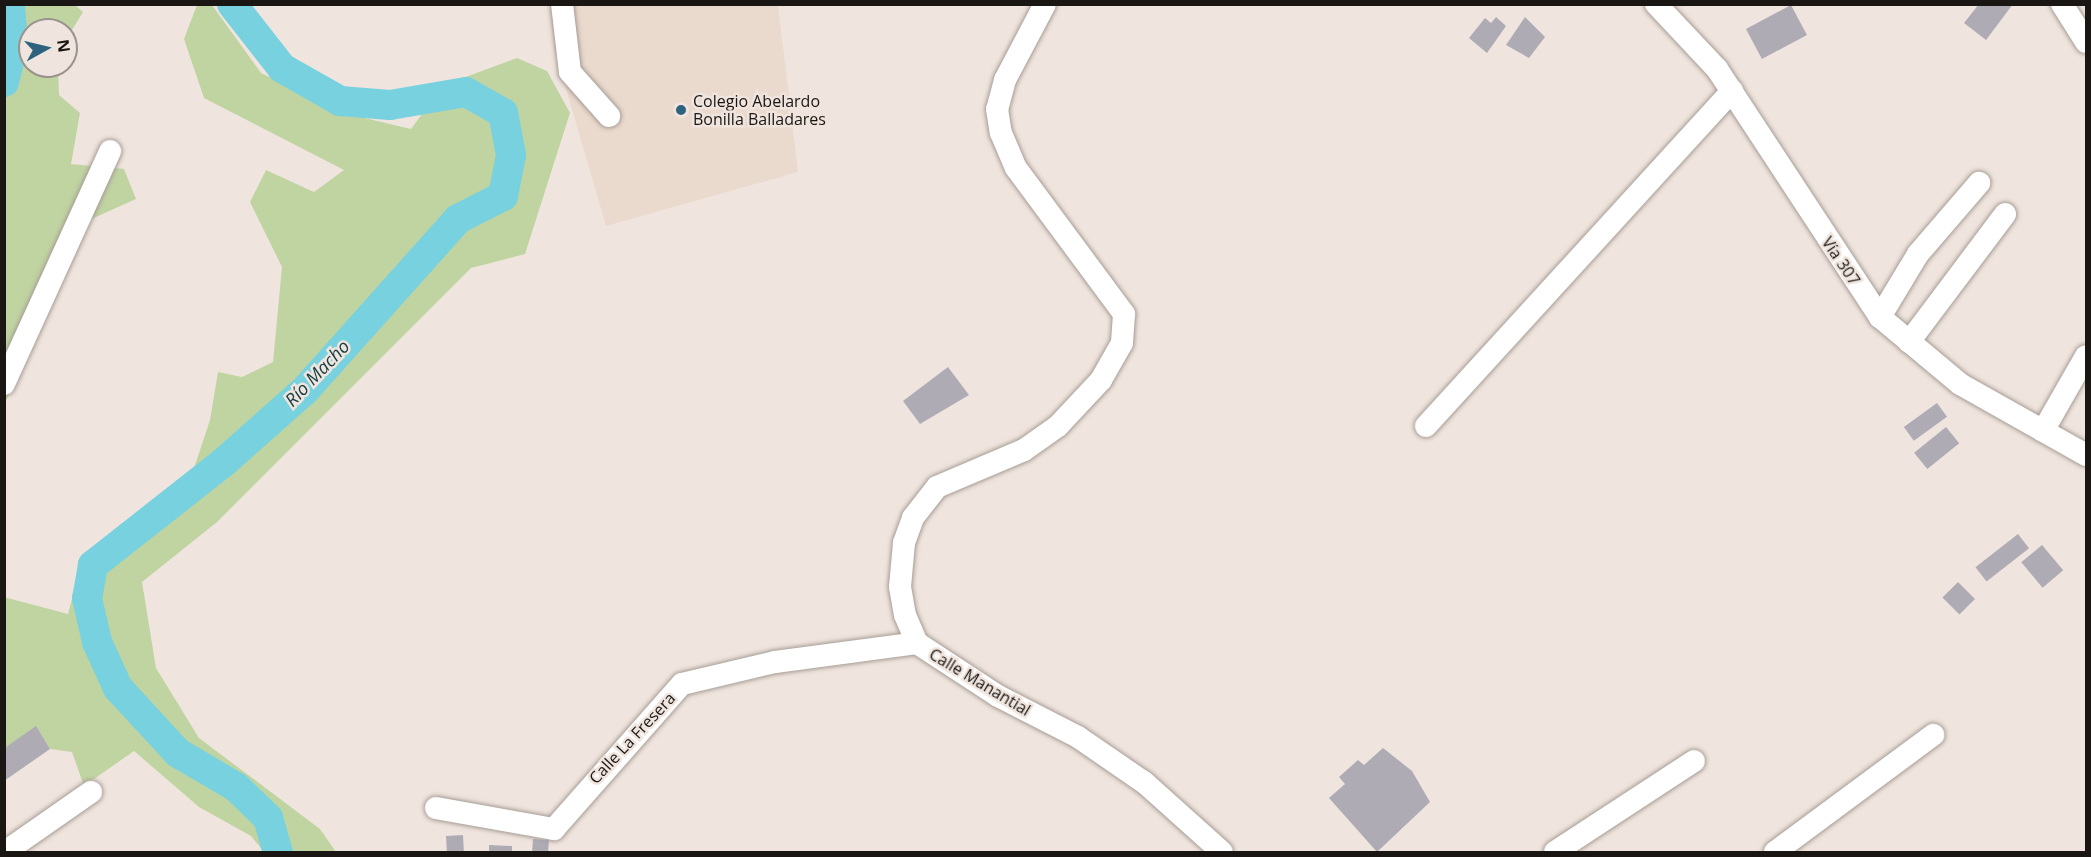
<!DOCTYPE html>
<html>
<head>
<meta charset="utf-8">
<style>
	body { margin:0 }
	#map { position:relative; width:2091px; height:857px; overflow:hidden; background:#f0e5de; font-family:"Open Sans",sans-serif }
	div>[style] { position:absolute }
	.built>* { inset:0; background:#ead9cd }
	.green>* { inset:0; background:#c0d4a2 }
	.river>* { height:30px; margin:-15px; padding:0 15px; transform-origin:15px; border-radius:15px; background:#78d1de }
	.building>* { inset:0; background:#aeabb5; transform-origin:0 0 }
	.roads { filter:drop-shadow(0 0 2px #a69d96) drop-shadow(0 0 2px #a69d96) }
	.minor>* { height:22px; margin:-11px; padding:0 11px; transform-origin:11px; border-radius:11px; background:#fff }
	.dots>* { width:16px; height:16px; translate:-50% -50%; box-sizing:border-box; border:3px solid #f0e5de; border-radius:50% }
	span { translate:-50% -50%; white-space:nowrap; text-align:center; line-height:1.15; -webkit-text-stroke:5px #f0e5de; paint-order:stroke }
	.poi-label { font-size:16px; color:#191613 }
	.left { translate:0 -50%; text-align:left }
	.street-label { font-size:16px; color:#191613 }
	.water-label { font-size:18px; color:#113c41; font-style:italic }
	.frame { position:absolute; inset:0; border:6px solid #191613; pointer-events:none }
	.north { position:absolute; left:18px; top:18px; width:60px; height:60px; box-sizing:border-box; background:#f0e5de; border:2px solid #9a928d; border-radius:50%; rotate:82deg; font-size:16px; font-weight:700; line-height:24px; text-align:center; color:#191613 }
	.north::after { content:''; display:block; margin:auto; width:21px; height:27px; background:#2e637f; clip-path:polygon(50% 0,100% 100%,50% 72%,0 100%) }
</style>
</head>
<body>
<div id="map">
	<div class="built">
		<div style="clip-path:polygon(550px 5px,778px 5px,798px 172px,606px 226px,554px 48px)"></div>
	</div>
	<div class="green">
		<div style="clip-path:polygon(5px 5px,75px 5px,83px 12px,66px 40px,66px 30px,30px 30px,30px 66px,58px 66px,59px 95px,80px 113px,71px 164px,124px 169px,136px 199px,87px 221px,5px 403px)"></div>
		<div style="clip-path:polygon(197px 5px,212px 5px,261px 73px,339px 112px,411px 129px,435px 96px,463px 78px,517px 58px,547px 71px,570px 113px,525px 254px,471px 268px,217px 522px,142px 582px,156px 668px,199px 738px,320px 829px,336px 852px,264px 852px,251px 836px,199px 807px,134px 751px,84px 786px,72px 752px,50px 749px,36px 727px,5px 752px,4px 597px,68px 614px,79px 573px,132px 518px,194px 468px,210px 420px,218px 372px,242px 377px,273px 362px,282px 267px,250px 202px,266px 170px,314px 192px,344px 170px,204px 98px,184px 39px)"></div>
	</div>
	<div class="river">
		<div style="left:232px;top:4px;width:81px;rotate:52deg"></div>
		<div style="left:282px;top:68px;width:67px;rotate:29.6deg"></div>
		<div style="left:340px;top:101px;width:50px;rotate:4.6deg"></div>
		<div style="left:390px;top:105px;width:77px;rotate:-9.7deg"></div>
		<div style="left:466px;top:92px;width:43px;rotate:29.6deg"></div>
		<div style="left:503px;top:113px;width:43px;rotate:79.2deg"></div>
		<div style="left:511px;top:155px;width:42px;rotate:101deg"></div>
		<div style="left:503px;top:196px;width:51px;rotate:152.9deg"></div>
		<div style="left:458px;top:219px;width:231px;rotate:131.8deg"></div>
		<div style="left:304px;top:391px;width:107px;rotate:138.4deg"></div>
		<div style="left:224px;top:462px;width:167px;rotate:141.8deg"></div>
		<div style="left:93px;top:565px;width:34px;rotate:100deg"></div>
		<div style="left:87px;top:598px;width:45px;rotate:77.2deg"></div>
		<div style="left:97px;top:642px;width:51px;rotate:65.5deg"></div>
		<div style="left:118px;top:688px;width:88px;rotate:47.3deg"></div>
		<div style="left:178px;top:753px;width:67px;rotate:30.4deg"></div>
		<div style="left:236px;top:787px;width:45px;rotate:44.1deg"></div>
		<div style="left:268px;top:818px;width:35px;rotate:74deg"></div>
		<div style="left:4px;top:82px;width:36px;rotate:-76deg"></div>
		<div style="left:13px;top:47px;width:43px;rotate:-94deg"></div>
	</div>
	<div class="building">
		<div style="clip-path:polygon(1979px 4px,2013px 4px,1986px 40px,1964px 23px)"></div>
		<div style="left:1791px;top:5px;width:34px;height:51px;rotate:62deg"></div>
		<div style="clip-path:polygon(1496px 17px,1506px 26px,1487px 53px,1469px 38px,1485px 18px,1491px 23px)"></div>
		<div style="clip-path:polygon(1525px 17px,1545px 37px,1529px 58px,1506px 45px)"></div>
		<div style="clip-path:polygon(948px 367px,969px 395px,920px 424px,903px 401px)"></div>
		<div style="left:1937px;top:403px;width:17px;height:41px;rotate:54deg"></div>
		<div style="left:1946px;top:427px;width:21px;height:41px;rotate:51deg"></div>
		<div style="left:2018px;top:534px;width:18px;height:54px;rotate:52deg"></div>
		<div style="left:2042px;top:545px;width:33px;height:27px;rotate:50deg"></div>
		<div style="left:1958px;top:582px;width:24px;height:22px;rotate:45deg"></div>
		<div style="clip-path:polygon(36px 726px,50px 749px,4px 781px,6px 747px)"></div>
		<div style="clip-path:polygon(1383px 748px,1412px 771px,1430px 802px,1377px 852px,1329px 798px,1345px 784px,1339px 777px,1358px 760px,1364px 765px)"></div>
		<div style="left:463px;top:835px;width:17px;height:17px;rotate:87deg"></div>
		<div style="left:533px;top:839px;width:16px;height:13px;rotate:4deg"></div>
		<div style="clip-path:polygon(489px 845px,512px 846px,512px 852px,489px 852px)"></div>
	</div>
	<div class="roads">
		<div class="minor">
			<div style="left:562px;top:4px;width:68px;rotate:83.3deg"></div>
			<div style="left:570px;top:72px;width:59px;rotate:48.4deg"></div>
			<div style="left:1045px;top:4px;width:86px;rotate:117.8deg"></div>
			<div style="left:1005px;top:80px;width:30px;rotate:105deg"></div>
			<div style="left:997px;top:109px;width:24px;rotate:81deg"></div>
			<div style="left:1001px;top:133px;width:38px;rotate:67deg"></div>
			<div style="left:1016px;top:168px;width:182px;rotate:53.5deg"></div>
			<div style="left:1124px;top:314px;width:29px;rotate:94deg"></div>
			<div style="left:1122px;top:343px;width:43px;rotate:119.6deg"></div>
			<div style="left:1101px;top:380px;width:63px;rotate:133.1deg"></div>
			<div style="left:1058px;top:426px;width:42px;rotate:144.8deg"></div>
			<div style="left:1024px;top:450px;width:95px;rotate:157deg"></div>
			<div style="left:937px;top:487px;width:39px;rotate:128deg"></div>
			<div style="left:913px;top:518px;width:27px;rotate:110deg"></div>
			<div style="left:904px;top:543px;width:44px;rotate:95.2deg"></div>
			<div style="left:900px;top:587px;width:28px;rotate:80deg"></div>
			<div style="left:905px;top:615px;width:30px;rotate:67deg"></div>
			<div style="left:917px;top:643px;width:97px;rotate:33.2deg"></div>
			<div style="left:998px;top:696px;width:90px;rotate:27.1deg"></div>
			<div style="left:1078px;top:737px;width:81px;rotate:34.5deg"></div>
			<div style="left:1145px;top:783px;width:103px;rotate:41.9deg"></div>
			<div style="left:1656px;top:4px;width:89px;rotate:46.8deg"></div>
			<div style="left:1717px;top:69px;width:297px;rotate:56.7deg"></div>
			<div style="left:1880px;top:317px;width:104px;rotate:39.9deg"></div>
			<div style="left:1960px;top:384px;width:145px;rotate:29.4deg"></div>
			<div style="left:2062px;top:4px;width:45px;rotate:57.7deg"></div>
			<div style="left:1880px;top:317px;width:74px;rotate:-58.9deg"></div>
			<div style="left:1918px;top:254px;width:94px;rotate:-49.3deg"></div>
			<div style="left:1909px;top:342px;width:160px;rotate:-53.1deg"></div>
			<div style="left:4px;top:384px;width:256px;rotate:-65.5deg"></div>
			<div style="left:1426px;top:426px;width:454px;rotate:-47.6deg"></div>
			<div style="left:2043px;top:431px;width:86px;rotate:-60.2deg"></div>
			<div style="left:436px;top:808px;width:120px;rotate:10.1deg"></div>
			<div style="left:554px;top:829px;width:193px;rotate:-48.6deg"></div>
			<div style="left:682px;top:684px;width:96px;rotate:-13.3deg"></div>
			<div style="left:775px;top:662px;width:143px;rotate:-7.6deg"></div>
			<div style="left:5px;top:852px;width:105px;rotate:-34.9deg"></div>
			<div style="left:1555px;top:852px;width:166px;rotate:-33.2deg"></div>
			<div style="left:1775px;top:852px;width:197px;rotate:-36.5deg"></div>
		</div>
	</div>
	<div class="dots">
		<div style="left:681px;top:110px;background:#2e637f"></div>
	</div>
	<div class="poi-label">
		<span class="left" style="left:693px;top:110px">Colegio Abelardo<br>Bonilla Balladares</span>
	</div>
	<div class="street-label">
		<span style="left:1841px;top:261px;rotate:56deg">Vía 307</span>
		<span style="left:980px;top:682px;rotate:31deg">Calle Manantial</span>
		<span style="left:632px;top:738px;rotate:-47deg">Calle La Fresera</span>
	</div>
	<div class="water-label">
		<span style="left:317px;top:373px;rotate:-46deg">Río Macho</span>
	</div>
	<div class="frame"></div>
	<div class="north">N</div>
</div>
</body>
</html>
